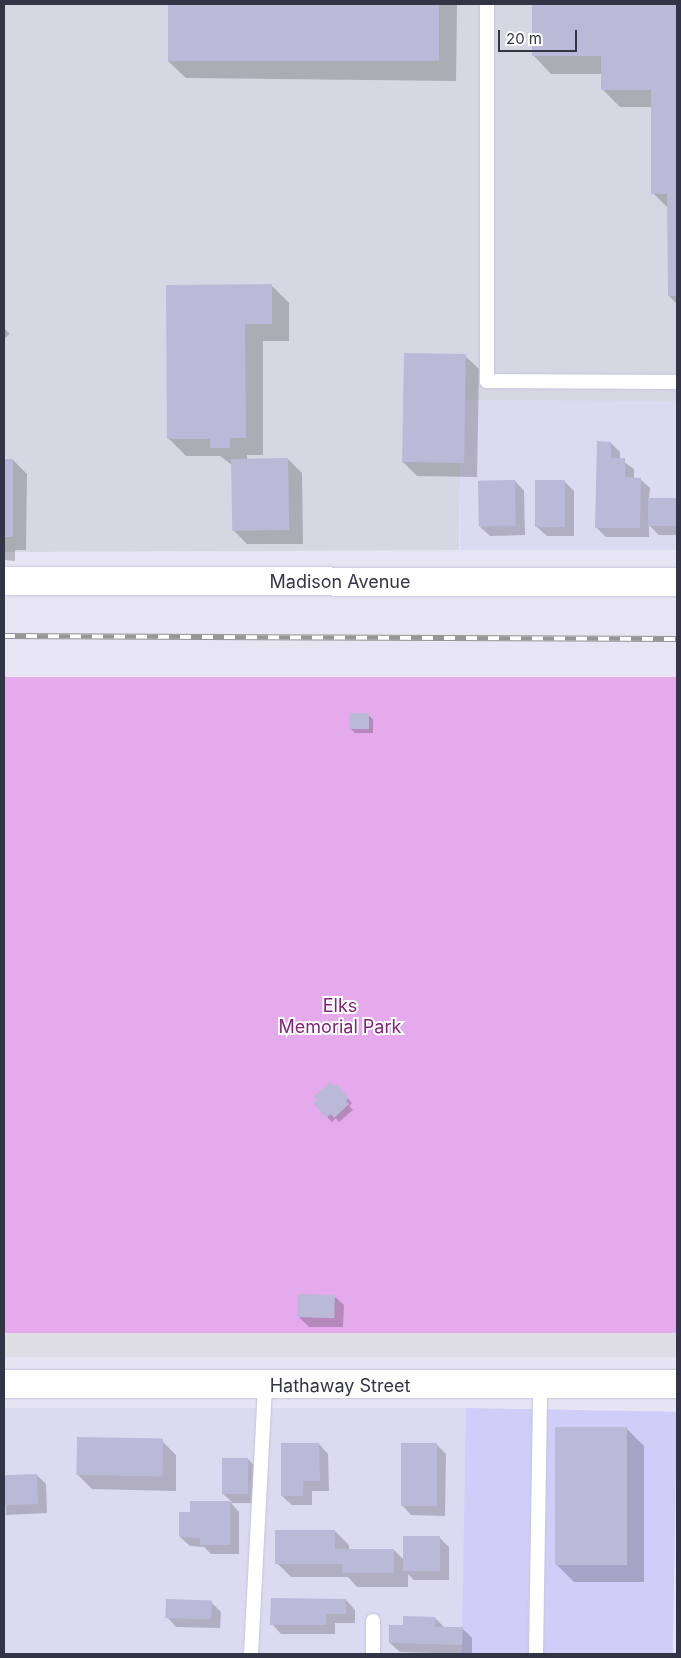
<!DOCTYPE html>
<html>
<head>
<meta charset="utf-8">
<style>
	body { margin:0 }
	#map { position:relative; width:681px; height:1658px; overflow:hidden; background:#e7e5f4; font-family:Inter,sans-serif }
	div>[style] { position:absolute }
	.residential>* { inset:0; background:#dcdaf0; transform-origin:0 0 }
	.commercial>* { inset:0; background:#cecef8; transform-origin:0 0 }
	.industrial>* { inset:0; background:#d7d7e3 }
	.green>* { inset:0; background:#e4aaec; transform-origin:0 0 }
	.parking>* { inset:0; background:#dedee4; transform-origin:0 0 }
	.shadow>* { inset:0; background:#0003; transform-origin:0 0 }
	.building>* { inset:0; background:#bab9d7; transform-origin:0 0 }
	.roads { filter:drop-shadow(0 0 1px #c6c4de) drop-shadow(0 0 1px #c6c4de) }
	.service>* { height:14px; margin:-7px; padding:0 7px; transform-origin:7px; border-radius:7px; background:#fff }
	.minor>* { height:28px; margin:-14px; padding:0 14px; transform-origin:14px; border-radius:14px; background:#fff }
	.rail>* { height:5.5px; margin-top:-2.75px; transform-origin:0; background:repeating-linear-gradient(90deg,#fff 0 11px,#969696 0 22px); box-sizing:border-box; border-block:1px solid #969696 }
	span { translate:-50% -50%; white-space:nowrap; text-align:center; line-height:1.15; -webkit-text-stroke:4px #fff; paint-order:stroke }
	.street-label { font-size:18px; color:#343447 }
	.park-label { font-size:18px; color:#7f227b }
	.frame { position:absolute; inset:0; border:5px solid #343447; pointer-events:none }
	.scale { position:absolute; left:498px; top:30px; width:79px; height:22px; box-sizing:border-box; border:2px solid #343447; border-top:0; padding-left:6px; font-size:15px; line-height:18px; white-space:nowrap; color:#343447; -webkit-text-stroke:4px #fff; paint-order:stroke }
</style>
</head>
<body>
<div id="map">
	<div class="residential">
		<div style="left:460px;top:400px;width:217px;height:150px"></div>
		<div style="left:4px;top:1408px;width:462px;height:246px"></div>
	</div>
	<div class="commercial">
		<div style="left:466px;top:1408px;width:211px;height:246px;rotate:1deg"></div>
	</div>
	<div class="industrial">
		<div style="clip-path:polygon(4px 4px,677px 4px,677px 401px,461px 400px,459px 550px,4px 552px)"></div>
	</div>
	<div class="green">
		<div style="left:4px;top:677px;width:673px;height:680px"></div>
	</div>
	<div class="parking">
		<div style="left:4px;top:1333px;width:673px;height:24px"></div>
	</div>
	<div class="shadow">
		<div style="clip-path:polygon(169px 4px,457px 4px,456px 81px,186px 78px,168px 61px)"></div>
		<div style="clip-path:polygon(533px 4px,677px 4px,677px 304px,669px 296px,669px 209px,653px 193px,652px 107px,620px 107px,602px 89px,602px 74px,551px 74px,534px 56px)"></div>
		<div style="clip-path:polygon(271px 285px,289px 303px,289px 341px,263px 341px,263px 455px,247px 455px,247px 460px,288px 459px,302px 473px,303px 544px,247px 544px,233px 530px,232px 465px,220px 456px,186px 456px,168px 438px,167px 286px)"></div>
		<div style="left:4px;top:328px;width:8px;height:53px;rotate:45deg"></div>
		<div style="clip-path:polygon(465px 356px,479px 369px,477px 477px,417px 476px,403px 462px)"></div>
		<div style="clip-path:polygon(611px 443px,620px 452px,620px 459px,634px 469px,634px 479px,640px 479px,650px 488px,649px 499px,677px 499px,677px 535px,659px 535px,649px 525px,649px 537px,606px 537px,596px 527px)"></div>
		<div style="clip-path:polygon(4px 460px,13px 460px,27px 474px,26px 550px,15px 550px,15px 561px,4px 560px)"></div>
		<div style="clip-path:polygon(515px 481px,524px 491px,525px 535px,490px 536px,480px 527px)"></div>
		<div style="clip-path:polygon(564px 481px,574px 491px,574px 536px,547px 536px,537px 527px)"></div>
		<div style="clip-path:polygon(368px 715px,373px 719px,373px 733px,355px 733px,350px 728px)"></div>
		<div style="clip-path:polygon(335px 1085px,352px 1103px,349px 1106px,353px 1110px,339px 1122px,336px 1118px,332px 1122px,315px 1104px)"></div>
		<div style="clip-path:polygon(334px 1296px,344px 1305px,343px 1327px,309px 1327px,299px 1317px)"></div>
		<div style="clip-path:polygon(626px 1428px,644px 1446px,644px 1582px,574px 1582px,557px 1565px)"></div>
		<div style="clip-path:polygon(162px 1441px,176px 1455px,176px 1491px,92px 1489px,78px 1475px)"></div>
		<div style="clip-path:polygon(319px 1444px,328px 1454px,329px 1491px,312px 1491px,312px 1505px,292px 1505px,282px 1496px)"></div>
		<div style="clip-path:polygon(437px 1445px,446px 1454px,445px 1516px,411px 1515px,402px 1505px)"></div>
		<div style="clip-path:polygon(248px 1459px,257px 1469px,257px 1503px,231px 1503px,239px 1512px,239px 1554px,211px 1554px,204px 1547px,190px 1546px,180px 1537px,191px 1513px,191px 1502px,232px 1502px,223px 1494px)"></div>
		<div style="clip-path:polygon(37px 1475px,46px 1484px,47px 1513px,6px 1515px,4px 1476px)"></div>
		<div style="clip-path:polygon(335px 1531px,349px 1545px,349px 1550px,394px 1550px,404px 1560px,440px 1538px,449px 1547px,449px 1580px,414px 1580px,408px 1574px,408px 1587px,357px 1587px,348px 1577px,291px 1577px,277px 1563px)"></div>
		<div style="clip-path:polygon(346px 1600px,355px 1610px,355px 1623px,335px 1623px,335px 1634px,281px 1634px,272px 1624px)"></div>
		<div style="clip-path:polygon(211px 1602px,221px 1612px,220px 1628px,176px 1627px,167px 1617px)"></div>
		<div style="clip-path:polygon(435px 1618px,445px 1628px,462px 1628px,472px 1638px,472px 1654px,400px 1652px,390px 1643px,404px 1627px)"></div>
	</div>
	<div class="building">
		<div style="left:168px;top:4px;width:271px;height:57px"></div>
		<div style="clip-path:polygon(532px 4px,677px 4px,677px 296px,668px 296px,667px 194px,651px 194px,651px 90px,601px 90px,601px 56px,532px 56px)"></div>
		<div style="clip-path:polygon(272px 284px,272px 324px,245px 324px,246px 438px,230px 438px,230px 448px,210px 448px,210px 439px,167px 439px,166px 285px)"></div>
		<div style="left:404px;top:353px;width:62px;height:109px;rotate:1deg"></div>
		<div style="clip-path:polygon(597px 441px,611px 442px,611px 458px,625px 458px,625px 477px,641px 478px,640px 528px,595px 528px)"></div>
		<div style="left:288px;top:458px;width:72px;height:57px;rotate:89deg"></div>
		<div style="left:4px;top:459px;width:9px;height:78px"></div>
		<div style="left:515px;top:480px;width:46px;height:37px;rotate:89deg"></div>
		<div style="left:535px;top:480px;width:30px;height:47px"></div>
		<div style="left:648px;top:498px;width:29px;height:28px"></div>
		<div style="left:349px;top:713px;width:20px;height:16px"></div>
		<div style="clip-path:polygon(330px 1082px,333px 1086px,336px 1084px,349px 1098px,346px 1101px,349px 1104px,334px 1118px,331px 1114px,326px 1118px,313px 1103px,317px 1100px,314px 1096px)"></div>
		<div style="left:298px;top:1294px;width:37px;height:23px;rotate:2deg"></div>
		<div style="left:555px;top:1427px;width:72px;height:138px"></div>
		<div style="left:77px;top:1437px;width:86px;height:38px;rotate:1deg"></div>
		<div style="clip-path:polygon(281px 1443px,319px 1443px,320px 1481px,303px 1481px,303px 1496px,281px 1496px)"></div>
		<div style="left:401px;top:1443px;width:36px;height:63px"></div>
		<div style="left:222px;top:1458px;width:26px;height:36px"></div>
		<div style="left:37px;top:1474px;width:30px;height:33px;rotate:88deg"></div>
		<div style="clip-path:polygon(190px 1501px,230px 1501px,230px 1545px,200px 1545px,200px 1538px,179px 1537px,179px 1512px,190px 1512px)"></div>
		<div style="clip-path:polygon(275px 1530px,335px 1530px,335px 1549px,394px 1549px,394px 1573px,342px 1573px,342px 1564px,275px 1564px)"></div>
		<div style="left:440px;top:1536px;width:35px;height:37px;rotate:90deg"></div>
		<div style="clip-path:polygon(271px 1598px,346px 1599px,346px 1614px,326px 1614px,326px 1625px,270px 1625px)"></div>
		<div style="left:166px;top:1599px;width:46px;height:19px;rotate:2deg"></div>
		<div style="clip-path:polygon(403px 1616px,435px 1617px,435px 1627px,463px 1627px,462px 1645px,389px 1643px,389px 1625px,403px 1625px)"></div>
	</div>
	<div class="roads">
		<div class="service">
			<div style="left:487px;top:4px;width:377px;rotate:90deg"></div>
			<div style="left:487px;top:381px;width:190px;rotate:0.3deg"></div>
			<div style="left:251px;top:1654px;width:268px;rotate:-87deg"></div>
			<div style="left:373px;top:1654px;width:33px;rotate:-90deg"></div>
			<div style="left:536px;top:1654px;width:269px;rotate:-89.1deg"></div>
		</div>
		<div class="minor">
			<div style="left:4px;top:581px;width:673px;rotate:0.09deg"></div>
			<div style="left:4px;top:1384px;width:673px"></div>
		</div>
	</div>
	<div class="rail">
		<div style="left:4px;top:636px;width:673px;rotate:0.26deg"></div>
	</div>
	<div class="street-label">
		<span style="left:340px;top:582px">Madison Avenue</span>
		<span style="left:340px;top:1386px">Hathaway Street</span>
	</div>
	<div class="park-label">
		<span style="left:340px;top:1017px">Elks<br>Memorial Park</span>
	</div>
	<div class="frame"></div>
	<div class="scale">20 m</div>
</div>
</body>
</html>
